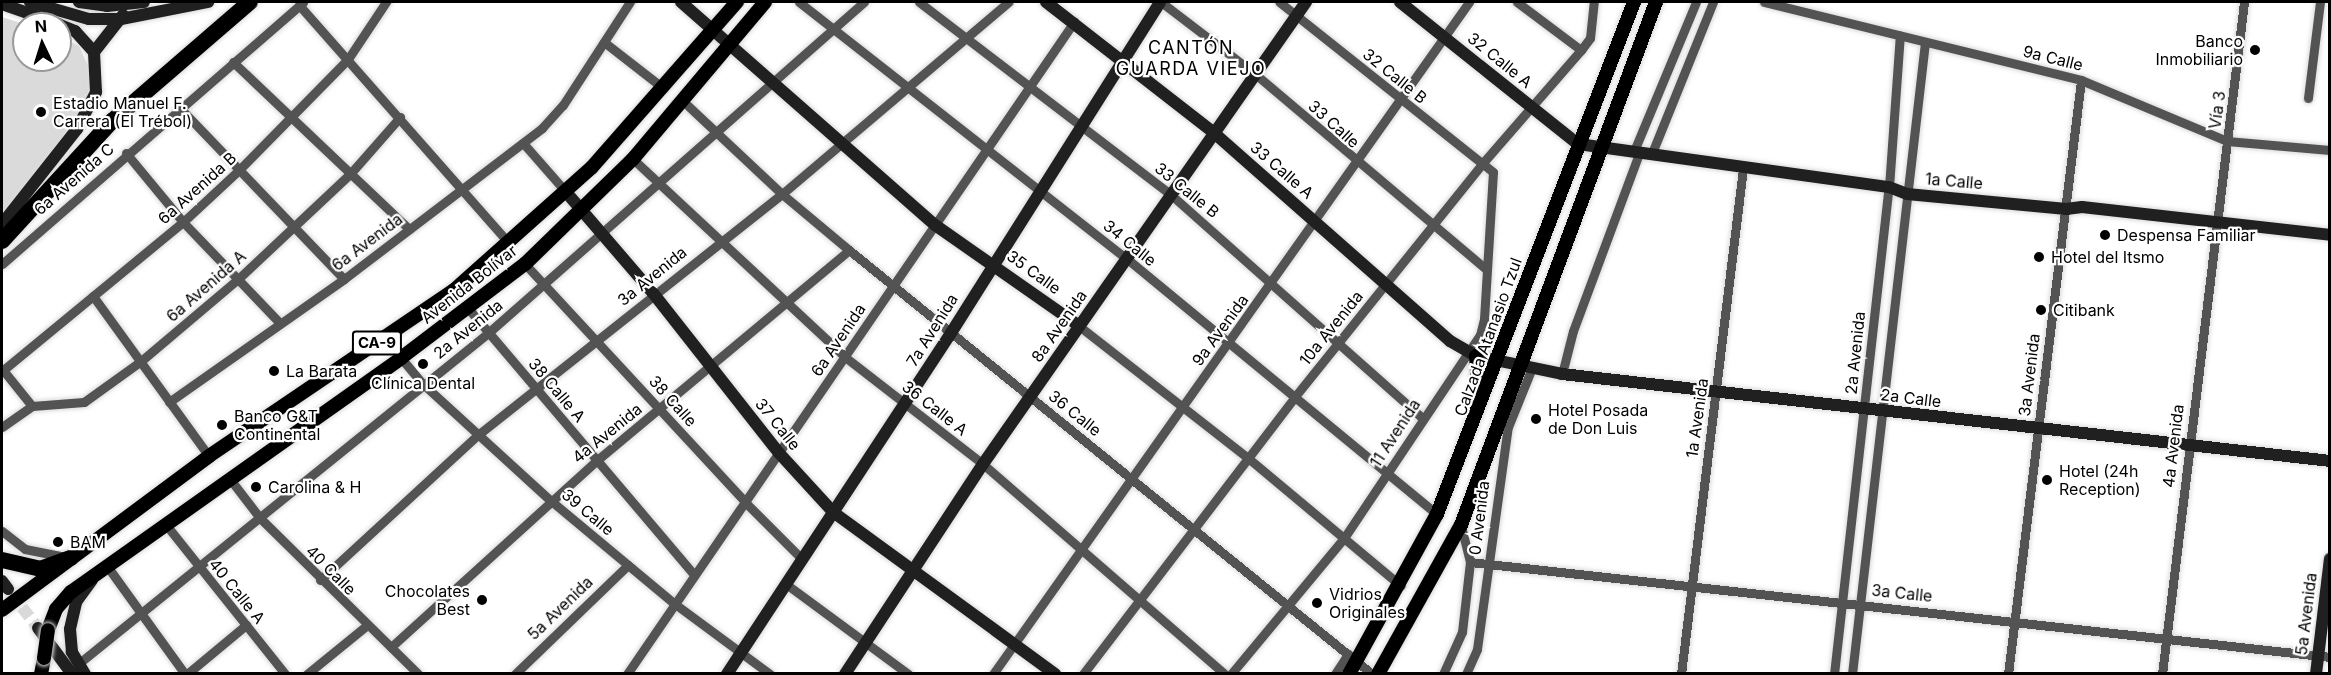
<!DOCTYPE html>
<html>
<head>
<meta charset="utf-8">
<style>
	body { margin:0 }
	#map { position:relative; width:2331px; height:675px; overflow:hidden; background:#fff; font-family:Inter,sans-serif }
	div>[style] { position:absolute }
	.green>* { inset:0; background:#dadada }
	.secondary-tunnel>* { height:12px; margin-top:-6px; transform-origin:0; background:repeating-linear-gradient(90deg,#d9d9d9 0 12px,transparent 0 18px) }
	.roads { filter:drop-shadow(0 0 2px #dbdbdb) drop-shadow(0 0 2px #dbdbdb) }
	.street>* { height:9px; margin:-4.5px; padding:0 4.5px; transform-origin:4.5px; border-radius:4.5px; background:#535353 }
	.secondary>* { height:12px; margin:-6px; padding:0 6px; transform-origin:6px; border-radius:6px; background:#202020 }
	.primary>* { height:14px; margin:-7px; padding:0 7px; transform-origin:7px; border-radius:7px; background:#000 }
	.highway>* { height:16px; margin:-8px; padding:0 8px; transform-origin:8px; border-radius:8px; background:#000 }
	.bridges { filter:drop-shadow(0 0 2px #dbdbdb) drop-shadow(0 0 2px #dbdbdb) }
	.primary-bridge>* { height:14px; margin:-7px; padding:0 7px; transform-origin:7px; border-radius:7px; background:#000 }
	.dots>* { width:16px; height:16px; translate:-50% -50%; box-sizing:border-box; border:3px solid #fff; border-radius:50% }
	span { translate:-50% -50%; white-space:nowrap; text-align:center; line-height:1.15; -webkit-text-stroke:4.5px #fff; paint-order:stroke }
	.shield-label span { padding:2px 4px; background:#fff; border:2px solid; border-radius:4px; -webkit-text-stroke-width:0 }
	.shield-label { font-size:15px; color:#000; font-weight:700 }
	.poi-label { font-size:16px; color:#000 }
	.right { translate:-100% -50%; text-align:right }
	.left { translate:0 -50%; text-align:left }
	.street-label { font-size:16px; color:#000 }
	.neighbourhood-label { font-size:18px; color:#000; letter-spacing:1.5px }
	.frame { position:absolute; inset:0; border:3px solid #000; pointer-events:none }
	.north { position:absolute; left:12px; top:12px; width:60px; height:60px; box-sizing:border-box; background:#fff; border:2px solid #999; border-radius:50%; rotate:356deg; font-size:16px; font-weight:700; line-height:24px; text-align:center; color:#000 }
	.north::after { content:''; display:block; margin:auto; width:21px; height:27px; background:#000; clip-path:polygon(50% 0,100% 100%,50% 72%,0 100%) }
</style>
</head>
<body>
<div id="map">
	<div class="green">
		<div style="clip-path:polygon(2px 17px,24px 24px,24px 60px,60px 60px,60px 36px,79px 46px,91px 72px,91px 88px,77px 118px,2px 216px)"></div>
	</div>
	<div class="secondary-tunnel">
		<div style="left:11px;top:593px;width:44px;rotate:52.4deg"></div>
	</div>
	<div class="roads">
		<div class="street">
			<div style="left:799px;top:2px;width:415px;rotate:38.1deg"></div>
			<div style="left:1126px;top:258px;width:403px;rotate:39.5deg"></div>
			<div style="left:919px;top:2px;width:315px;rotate:37.4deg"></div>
			<div style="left:1169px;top:193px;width:339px;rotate:41.6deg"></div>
			<div style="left:1161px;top:2px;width:117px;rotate:37.4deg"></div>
			<div style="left:1254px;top:73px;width:304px;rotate:40.2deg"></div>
			<div style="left:1517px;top:2px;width:80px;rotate:36.9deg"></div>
			<div style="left:1764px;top:2px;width:326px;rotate:13.8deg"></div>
			<div style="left:2081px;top:80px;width:158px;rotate:22.7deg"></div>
			<div style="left:2227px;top:141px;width:103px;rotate:5deg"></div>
			<div style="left:299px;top:5px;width:319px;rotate:48.6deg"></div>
			<div style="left:604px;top:42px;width:75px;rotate:37.9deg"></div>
			<div style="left:233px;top:62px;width:243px;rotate:43.5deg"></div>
			<div style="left:2308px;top:98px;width:97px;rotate:-82.9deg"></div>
			<div style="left:683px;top:101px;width:136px;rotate:43.2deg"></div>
			<div style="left:782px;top:194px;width:87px;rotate:39.9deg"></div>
			<div style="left:849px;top:250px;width:673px;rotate:39.03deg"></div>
			<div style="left:179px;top:107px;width:238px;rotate:46.2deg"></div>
			<div style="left:523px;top:143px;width:65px;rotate:48.7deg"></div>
			<div style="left:1634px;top:151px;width:161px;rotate:-67.4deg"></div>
			<div style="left:126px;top:153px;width:89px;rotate:50.4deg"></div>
			<div style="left:183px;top:222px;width:140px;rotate:46.2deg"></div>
			<div style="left:1652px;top:153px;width:163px;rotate:-68deg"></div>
			<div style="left:633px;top:159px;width:290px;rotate:43deg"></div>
			<div style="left:845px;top:357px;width:175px;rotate:37.8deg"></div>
			<div style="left:983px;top:464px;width:320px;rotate:41deg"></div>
			<div style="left:2px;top:264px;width:399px;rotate:-41deg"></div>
			<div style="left:525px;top:264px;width:326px;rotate:47.2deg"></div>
			<div style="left:746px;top:503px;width:78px;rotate:45deg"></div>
			<div style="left:93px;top:296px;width:198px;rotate:54.1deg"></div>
			<div style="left:467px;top:307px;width:351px;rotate:49.7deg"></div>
			<div style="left:1079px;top:326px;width:214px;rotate:38deg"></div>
			<div style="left:1248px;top:458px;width:199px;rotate:39.9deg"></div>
			<div style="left:401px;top:358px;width:35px;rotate:50deg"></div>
			<div style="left:424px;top:385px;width:171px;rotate:42.4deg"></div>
			<div style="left:550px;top:500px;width:163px;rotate:39.8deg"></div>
			<div style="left:675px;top:604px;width:118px;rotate:36.4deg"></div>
			<div style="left:3px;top:370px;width:46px;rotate:51.1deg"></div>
			<div style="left:2px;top:371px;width:234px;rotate:-39.5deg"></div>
			<div style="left:183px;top:222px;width:76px;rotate:-42.9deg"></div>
			<div style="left:239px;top:170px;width:156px;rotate:-45.5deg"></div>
			<div style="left:348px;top:59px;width:69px;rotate:-56.3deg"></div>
			<div style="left:1562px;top:374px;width:44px;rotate:-75.7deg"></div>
			<div style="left:1573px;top:331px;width:192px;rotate:-69.6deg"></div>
			<div style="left:169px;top:402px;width:214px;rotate:-35.1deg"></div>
			<div style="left:344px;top:279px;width:249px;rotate:-37.3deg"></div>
			<div style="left:542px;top:128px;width:31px;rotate:-48deg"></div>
			<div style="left:563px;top:105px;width:123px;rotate:-57deg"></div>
			<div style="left:2px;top:427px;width:37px;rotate:-35deg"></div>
			<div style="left:32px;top:406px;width:52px;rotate:-4.4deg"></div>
			<div style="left:84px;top:402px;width:70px;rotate:-35.7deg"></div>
			<div style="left:141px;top:361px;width:126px;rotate:-40.2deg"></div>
			<div style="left:237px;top:280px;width:155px;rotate:-43.2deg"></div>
			<div style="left:350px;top:174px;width:76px;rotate:-48.7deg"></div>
			<div style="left:230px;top:479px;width:49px;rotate:52.4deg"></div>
			<div style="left:260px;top:518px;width:222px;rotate:44.6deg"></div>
			<div style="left:167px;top:526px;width:189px;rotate:51.4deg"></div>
			<div style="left:2px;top:531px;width:29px;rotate:38deg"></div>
			<div style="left:25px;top:549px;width:41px;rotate:11.3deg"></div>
			<div style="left:1470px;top:562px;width:865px;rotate:6.3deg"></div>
			<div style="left:107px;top:566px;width:133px;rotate:54.2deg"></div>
			<div style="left:320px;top:580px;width:216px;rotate:-42.6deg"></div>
			<div style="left:479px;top:434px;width:387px;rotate:-38.4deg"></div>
			<div style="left:782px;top:194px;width:297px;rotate:-40.3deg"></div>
			<div style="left:786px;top:584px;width:152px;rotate:36.4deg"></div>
			<div style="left:391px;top:647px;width:277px;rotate:-42.2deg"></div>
			<div style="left:596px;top:461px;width:329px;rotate:-39.8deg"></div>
			<div style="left:78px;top:664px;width:527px;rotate:-38.91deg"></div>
			<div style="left:488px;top:333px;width:501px;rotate:-41.36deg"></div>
			<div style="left:187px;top:674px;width:77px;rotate:-39.7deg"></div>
			<div style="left:307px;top:674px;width:76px;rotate:-39.1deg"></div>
			<div style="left:515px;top:674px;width:157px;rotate:-44deg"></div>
			<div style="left:627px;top:674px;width:791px;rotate:-55.57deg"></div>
			<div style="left:993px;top:674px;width:824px;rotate:-54.69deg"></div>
			<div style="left:1083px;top:674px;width:346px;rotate:-52.6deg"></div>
			<div style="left:1293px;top:399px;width:300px;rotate:-51.2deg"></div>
			<div style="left:1481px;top:165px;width:152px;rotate:-49deg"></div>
			<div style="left:1581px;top:50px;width:15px;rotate:-53deg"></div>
			<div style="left:1590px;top:38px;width:36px;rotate:-84deg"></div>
			<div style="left:1231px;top:674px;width:177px;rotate:-50.3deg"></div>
			<div style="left:1344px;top:538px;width:244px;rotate:-56.2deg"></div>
			<div style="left:1480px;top:335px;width:16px;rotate:-76deg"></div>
			<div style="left:1484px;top:319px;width:147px;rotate:-86.5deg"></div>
			<div style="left:1493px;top:172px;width:273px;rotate:-141.5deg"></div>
			<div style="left:1335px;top:674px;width:24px;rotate:-57deg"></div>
			<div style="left:1443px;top:674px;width:46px;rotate:-65.7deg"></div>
			<div style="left:1462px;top:632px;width:70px;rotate:-83.5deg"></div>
			<div style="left:1470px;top:562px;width:38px;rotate:-104deg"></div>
			<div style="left:1466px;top:674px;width:27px;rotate:-66deg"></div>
			<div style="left:1477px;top:649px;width:224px;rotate:-82.1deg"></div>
			<div style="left:1508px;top:427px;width:61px;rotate:-68deg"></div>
			<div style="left:1681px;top:674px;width:510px;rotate:-83.01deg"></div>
			<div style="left:1834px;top:674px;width:490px;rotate:-83.6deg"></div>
			<div style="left:1889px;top:187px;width:152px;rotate:-85.9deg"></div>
			<div style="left:1852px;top:674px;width:636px;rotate:-83.41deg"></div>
			<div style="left:2008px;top:674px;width:598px;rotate:-82.99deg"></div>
			<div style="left:2162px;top:674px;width:677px;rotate:-83.04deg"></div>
		</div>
		<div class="secondary">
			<div style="left:30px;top:2px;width:61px;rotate:16.1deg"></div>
			<div style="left:89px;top:19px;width:32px"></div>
			<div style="left:121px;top:19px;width:89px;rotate:-11.1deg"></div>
			<div style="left:79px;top:2px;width:28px;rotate:8deg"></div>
			<div style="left:107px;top:6px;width:37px;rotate:-6deg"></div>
			<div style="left:681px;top:2px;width:338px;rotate:41.3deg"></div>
			<div style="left:935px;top:225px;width:176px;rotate:35deg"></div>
			<div style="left:1046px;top:2px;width:212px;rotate:37.9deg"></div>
			<div style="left:1213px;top:132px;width:316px;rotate:41.4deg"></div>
			<div style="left:1450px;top:341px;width:30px;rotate:30deg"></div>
			<div style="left:1476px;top:356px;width:88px;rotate:11.8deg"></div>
			<div style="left:1562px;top:374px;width:773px;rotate:6.46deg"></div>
			<div style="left:1400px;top:2px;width:228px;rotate:38.6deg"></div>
			<div style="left:1578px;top:144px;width:314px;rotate:7.9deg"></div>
			<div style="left:1889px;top:187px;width:19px;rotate:21deg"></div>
			<div style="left:1907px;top:194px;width:160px;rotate:5.4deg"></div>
			<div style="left:2066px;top:209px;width:16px;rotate:-7deg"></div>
			<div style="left:2082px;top:207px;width:250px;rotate:6.4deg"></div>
			<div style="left:2px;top:4px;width:60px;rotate:19.3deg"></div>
			<div style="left:94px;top:52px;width:47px;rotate:-51.9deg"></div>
			<div style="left:566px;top:192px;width:133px;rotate:49.3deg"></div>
			<div style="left:653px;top:293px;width:204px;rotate:51.8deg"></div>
			<div style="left:779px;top:453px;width:80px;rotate:47.5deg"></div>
			<div style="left:833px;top:512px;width:275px;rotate:36.1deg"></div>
			<div style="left:2px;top:224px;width:121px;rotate:-51.7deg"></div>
			<div style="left:77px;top:129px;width:42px;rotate:-62.8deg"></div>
			<div style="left:96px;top:92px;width:40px;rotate:-92.9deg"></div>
			<div style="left:94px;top:52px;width:28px;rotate:-132deg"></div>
			<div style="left:75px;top:31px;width:16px;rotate:-158deg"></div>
			<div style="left:2px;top:581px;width:10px;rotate:53deg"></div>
			<div style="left:38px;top:628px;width:57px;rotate:53.5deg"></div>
			<div style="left:85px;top:674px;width:26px;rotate:-121deg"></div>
			<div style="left:72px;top:652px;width:23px;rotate:-95deg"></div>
			<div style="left:70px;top:629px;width:28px;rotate:-77deg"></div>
			<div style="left:76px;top:602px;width:27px;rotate:-54deg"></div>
			<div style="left:727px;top:674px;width:408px;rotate:-56.7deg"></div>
			<div style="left:951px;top:333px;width:391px;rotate:-57.7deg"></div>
			<div style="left:845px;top:674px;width:251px;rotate:-56.7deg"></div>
			<div style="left:983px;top:464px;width:564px;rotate:-55.04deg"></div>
			<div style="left:2316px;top:674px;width:116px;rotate:-83.1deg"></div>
		</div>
		<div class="primary">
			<div style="left:1476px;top:356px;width:46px;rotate:86.3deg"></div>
			<div style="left:2px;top:610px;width:258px;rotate:-36.6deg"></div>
			<div style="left:209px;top:456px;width:295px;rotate:-34.1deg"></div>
			<div style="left:453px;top:291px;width:186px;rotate:-41.7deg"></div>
			<div style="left:592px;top:167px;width:220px;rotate:-48.7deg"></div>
			<div style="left:48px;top:630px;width:22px;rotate:-69deg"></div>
			<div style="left:56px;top:609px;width:23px;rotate:-49deg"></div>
			<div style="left:71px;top:592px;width:405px;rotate:-35.3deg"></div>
			<div style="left:401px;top:358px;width:156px;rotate:-37.2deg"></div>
			<div style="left:525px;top:264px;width:151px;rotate:-44.2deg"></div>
			<div style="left:633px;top:159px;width:205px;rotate:-49.9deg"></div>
			<div style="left:41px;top:674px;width:16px;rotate:-79deg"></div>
			<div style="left:1349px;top:674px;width:183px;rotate:-61.2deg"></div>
			<div style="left:1437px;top:514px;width:549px;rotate:-68.95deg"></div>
			<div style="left:1378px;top:674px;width:171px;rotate:-60.9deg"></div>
			<div style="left:1461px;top:525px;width:558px;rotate:-69.55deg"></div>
		</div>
		<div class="highway">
			<div style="left:2px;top:241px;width:163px;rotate:-47.5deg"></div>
			<div style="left:112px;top:121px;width:182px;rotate:-40.8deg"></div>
			<div style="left:2px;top:560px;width:39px;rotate:13deg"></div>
			<div style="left:40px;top:569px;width:33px;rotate:-20deg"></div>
		</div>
	</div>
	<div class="bridges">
		<div class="primary-bridge">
			<div style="left:44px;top:658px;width:28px;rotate:-82deg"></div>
		</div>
	</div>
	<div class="dots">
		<div style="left:2255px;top:50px;background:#000"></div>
		<div style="left:41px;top:112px;background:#000"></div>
		<div style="left:2105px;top:235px;background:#000"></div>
		<div style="left:2039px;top:257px;background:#000"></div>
		<div style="left:2041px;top:310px;background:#000"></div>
		<div style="left:423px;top:364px;background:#000"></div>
		<div style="left:274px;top:371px;background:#000"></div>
		<div style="left:1536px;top:419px;background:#000"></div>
		<div style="left:222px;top:425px;background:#000"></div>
		<div style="left:2047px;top:480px;background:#000"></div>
		<div style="left:256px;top:487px;background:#000"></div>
		<div style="left:58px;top:542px;background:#000"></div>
		<div style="left:482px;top:600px;background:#000"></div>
		<div style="left:1317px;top:603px;background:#000"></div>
	</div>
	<div class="shield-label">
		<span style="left:377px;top:343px">CA-9</span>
	</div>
	<div class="poi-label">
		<span class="right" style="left:2243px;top:50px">Banco<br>Inmobiliario</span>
		<span class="left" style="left:53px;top:112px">Estadio Manuel F.<br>Carrera (El Trébol)</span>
		<span class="left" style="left:2117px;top:235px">Despensa Familiar</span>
		<span class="left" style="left:2051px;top:257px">Hotel del Itsmo</span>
		<span class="left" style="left:2053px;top:310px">Citibank</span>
		<span class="left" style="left:286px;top:371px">La Barata</span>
		<span style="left:423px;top:383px">Clínica Dental</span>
		<span class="left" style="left:1548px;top:419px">Hotel Posada<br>de Don Luis</span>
		<span class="left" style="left:234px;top:425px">Banco G&amp;T<br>Continental</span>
		<span class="left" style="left:2059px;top:480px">Hotel (24h<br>Reception)</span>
		<span class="left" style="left:268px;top:487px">Carolina &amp; H</span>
		<span class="left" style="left:70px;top:542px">BAM</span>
		<span class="right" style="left:470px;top:600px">Chocolates<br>Best</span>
		<span class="left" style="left:1329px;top:603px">Vidrios<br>Originales</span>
	</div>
	<div class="street-label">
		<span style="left:2053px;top:58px;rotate:14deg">9a Calle</span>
		<span style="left:1500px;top:60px;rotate:39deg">32 Calle A</span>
		<span style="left:1395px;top:76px;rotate:39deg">32 Calle B</span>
		<span style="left:2217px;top:110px;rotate:-82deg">Vía 3</span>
		<span style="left:1334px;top:124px;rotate:42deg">33 Calle</span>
		<span style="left:1282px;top:170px;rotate:41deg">33 Calle A</span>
		<span style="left:74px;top:179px;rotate:-41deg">6a Avenida C</span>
		<span style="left:1954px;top:181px;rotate:5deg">1a Calle</span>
		<span style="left:197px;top:188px;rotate:-42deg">6a Avenida B</span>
		<span style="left:1187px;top:190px;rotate:39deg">33 Calle B</span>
		<span style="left:367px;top:242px;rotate:-37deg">6a Avenida</span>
		<span style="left:1130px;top:243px;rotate:39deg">34 Calle</span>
		<span style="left:1034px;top:272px;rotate:36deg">35 Calle</span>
		<span style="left:652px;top:276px;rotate:-39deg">3a Avenida</span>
		<span style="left:469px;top:284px;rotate:-38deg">Avenida Bolívar</span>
		<span style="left:206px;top:286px;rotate:-41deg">6a Avenida A</span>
		<span style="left:1059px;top:326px;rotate:-55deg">8a Avenida</span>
		<span style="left:1331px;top:328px;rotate:-51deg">10a Avenida</span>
		<span style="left:468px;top:329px;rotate:-39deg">2a Avenida</span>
		<span style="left:932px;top:330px;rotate:-58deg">7a Avenida</span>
		<span style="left:1220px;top:330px;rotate:-54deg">9a Avenida</span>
		<span style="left:1488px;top:337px;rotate:-70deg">Calzada Atanasio Tzul</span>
		<span style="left:838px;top:340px;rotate:-56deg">6a Avenida</span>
		<span style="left:1855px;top:353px;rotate:-84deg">2a Avenida</span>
		<span style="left:2029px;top:375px;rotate:-83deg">3a Avenida</span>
		<span style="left:557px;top:390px;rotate:50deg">38 Calle A</span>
		<span style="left:1911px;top:398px;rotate:7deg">2a Calle</span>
		<span style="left:673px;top:401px;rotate:48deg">38 Calle</span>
		<span style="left:935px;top:408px;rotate:38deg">36 Calle A</span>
		<span style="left:1075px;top:413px;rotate:39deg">36 Calle</span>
		<span style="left:1697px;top:418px;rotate:-82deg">1a Avenida</span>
		<span style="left:778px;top:424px;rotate:51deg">37 Calle</span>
		<span style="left:607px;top:433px;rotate:-39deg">4a Avenida</span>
		<span style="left:1395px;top:433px;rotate:-57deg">11 Avenida</span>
		<span style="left:2173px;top:446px;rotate:-83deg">4a Avenida</span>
		<span style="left:588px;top:512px;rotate:40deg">39 Calle</span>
		<span style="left:1479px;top:518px;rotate:-83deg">0 Avenida</span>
		<span style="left:331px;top:570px;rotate:45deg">40 Calle</span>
		<span style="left:237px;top:591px;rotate:51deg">40 Calle A</span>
		<span style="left:1902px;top:593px;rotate:6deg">3a Calle</span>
		<span style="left:560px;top:608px;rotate:-44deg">5a Avenida</span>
		<span style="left:2306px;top:614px;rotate:-83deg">5a Avenida</span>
	</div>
	<div class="neighbourhood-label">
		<span style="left:1191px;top:59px">CANTÓN<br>GUARDA VIEJO</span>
	</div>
	<div class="frame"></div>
	<div class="north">N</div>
</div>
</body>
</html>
